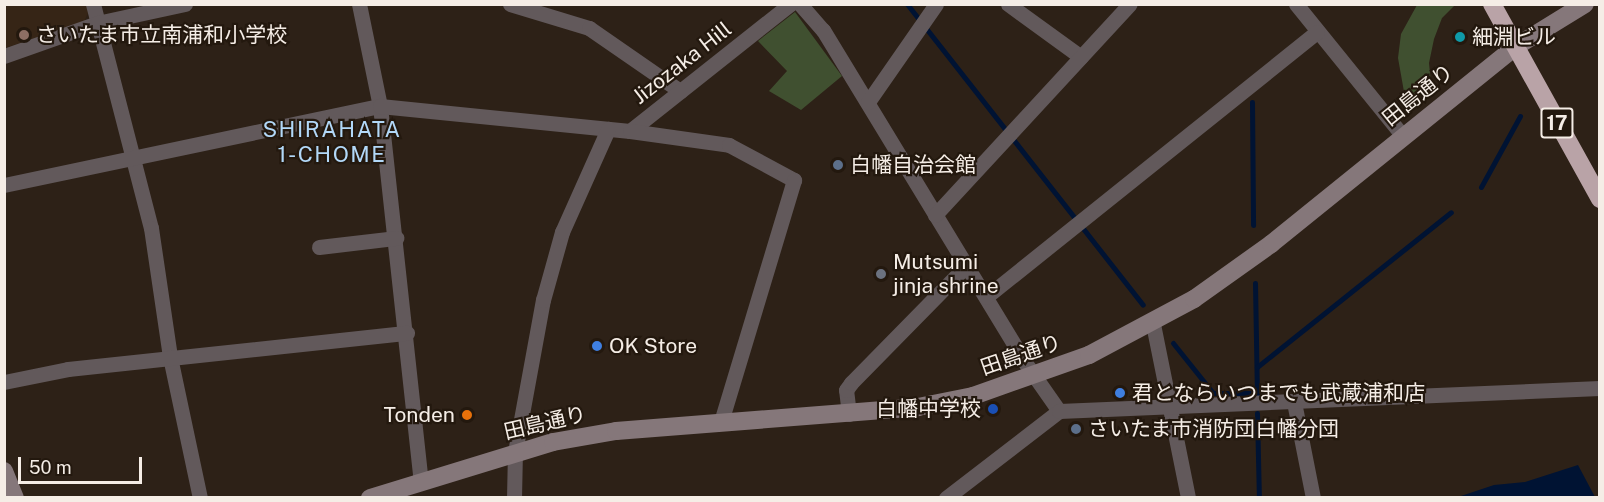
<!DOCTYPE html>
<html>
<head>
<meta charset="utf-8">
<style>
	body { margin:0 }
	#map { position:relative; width:1604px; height:502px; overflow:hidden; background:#2d2117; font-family:"Public Sans","Noto Sans JP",sans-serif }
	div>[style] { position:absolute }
	.built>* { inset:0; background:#362516 }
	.green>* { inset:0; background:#405030 }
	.water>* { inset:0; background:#001333 }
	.stream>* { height:5px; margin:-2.5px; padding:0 2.5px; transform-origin:2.5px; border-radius:2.5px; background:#001333 }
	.street>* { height:15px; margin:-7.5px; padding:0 7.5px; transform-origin:7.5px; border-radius:7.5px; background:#62595b }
	.secondary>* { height:18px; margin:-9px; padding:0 9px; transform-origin:9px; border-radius:9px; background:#85777a }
	.highway>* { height:18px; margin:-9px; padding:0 9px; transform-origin:9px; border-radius:9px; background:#b9a3a7 }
	.dots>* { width:16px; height:16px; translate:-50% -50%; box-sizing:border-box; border:3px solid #23180e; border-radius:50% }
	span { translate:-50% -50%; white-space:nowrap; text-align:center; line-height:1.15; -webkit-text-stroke:4.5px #23180e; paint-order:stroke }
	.shield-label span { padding:2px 4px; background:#23180e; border:2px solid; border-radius:4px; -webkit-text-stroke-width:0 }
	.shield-label { font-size:20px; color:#f5ede6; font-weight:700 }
	.poi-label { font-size:21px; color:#f5ede6 }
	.left { translate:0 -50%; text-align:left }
	.right { translate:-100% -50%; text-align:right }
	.street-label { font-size:21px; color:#f5ede6 }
	.neighbourhood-label { font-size:22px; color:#b2d8f8; letter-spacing:1.5px }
	.frame { position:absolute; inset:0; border:6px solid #f5ede6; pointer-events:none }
	.scale { position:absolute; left:18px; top:457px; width:124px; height:27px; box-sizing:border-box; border:3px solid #f5ede6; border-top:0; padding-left:8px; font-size:18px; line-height:21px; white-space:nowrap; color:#f5ede6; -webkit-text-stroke:4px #23180e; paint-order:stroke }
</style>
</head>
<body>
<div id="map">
	<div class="built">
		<div style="clip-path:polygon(4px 5px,87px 5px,88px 13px,84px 22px,5px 48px)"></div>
	</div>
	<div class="green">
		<div style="clip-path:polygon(1417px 5px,1455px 5px,1442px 18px,1434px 39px,1429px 63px,1431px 83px,1406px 103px,1398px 58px,1401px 34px)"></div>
		<div style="clip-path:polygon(795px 12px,842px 76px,801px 110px,769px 91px,787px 71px,758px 41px)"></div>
	</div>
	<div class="water">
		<div style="clip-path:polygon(1578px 465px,1595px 497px,1458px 497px,1494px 485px,1525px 482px)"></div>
	</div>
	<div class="stream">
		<div style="left:907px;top:4px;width:382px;rotate:51.9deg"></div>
		<div style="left:1252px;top:102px;width:123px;rotate:89.5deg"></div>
		<div style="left:1481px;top:187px;width:81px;rotate:-61.2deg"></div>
		<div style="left:1255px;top:283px;width:111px;rotate:89deg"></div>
		<div style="left:1173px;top:343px;width:64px;rotate:51.3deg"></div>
		<div style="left:1213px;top:393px;width:44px"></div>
		<div style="left:1257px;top:367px;width:248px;rotate:-38.6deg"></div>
		<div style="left:1257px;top:413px;width:85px;rotate:88.7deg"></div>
	</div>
	<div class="street">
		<div style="left:93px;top:4px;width:231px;rotate:75.5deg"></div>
		<div style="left:151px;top:228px;width:130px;rotate:81.6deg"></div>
		<div style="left:170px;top:357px;width:144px;rotate:78deg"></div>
		<div style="left:359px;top:4px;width:104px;rotate:78.4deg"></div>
		<div style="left:380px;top:106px;width:377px;rotate:83.8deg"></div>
		<div style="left:510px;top:4px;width:83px;rotate:16.9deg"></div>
		<div style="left:589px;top:28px;width:111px;rotate:34.7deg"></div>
		<div style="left:800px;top:4px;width:35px;rotate:49deg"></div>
		<div style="left:823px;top:30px;width:387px;rotate:58.7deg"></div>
		<div style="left:1024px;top:361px;width:61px;rotate:55deg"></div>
		<div style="left:1008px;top:4px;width:90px;rotate:36deg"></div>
		<div style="left:1296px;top:4px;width:170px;rotate:51deg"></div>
		<div style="left:4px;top:56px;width:99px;rotate:-19.5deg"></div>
		<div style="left:97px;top:23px;width:90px;rotate:-12.2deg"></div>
		<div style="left:868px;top:102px;width:119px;rotate:-55.2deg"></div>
		<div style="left:630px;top:131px;width:204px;rotate:-38.4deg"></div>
		<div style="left:4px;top:185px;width:384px;rotate:-11.9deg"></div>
		<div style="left:380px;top:106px;width:251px;rotate:5.7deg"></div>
		<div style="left:630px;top:131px;width:100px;rotate:8deg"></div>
		<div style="left:729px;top:145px;width:74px;rotate:28.3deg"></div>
		<div style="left:794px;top:180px;width:253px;rotate:106.8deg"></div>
		<div style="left:935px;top:215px;width:287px;rotate:-47.3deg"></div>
		<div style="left:319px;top:247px;width:78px;rotate:-6.7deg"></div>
		<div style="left:986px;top:297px;width:424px;rotate:-38.7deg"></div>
		<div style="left:1153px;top:324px;width:177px;rotate:78.6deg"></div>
		<div style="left:4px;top:382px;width:65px;rotate:-11.5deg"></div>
		<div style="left:68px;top:369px;width:341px;rotate:-6.1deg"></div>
		<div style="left:1294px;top:402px;width:98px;rotate:78.8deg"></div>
		<div style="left:849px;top:414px;width:24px;rotate:-97deg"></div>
		<div style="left:846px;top:390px;width:9px;rotate:-54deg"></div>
		<div style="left:851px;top:383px;width:165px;rotate:-45.5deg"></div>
		<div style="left:514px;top:498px;width:46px;rotate:-88.8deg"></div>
		<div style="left:515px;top:452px;width:155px;rotate:-79.6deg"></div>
		<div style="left:543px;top:300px;width:71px;rotate:-74.4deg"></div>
		<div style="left:562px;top:232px;width:113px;rotate:-65.9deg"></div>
		<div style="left:946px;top:498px;width:143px;rotate:-37.6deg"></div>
		<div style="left:1059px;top:411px;width:541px;rotate:-2.43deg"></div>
	</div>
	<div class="secondary">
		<div style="left:4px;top:471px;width:29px;rotate:68deg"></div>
		<div style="left:370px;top:498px;width:191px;rotate:-17deg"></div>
		<div style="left:553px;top:442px;width:64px;rotate:-9.9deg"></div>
		<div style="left:616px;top:431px;width:303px;rotate:-4.5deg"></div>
		<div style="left:918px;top:407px;width:56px;rotate:-11.3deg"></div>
		<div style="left:973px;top:396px;width:123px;rotate:-19.5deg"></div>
		<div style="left:1089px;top:355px;width:119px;rotate:-28.1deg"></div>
		<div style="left:1194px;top:299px;width:95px;rotate:-35.5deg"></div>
		<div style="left:1271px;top:244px;width:314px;rotate:-38.9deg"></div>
		<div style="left:1515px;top:47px;width:82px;rotate:-31.6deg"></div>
	</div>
	<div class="highway">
		<div style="left:1492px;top:4px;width:223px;rotate:61deg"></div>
	</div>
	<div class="dots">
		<div style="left:24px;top:35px;background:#8d6e63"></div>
		<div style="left:1460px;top:37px;background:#0f9aa8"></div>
		<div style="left:838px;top:165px;background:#5c6f8a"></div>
		<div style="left:881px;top:274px;background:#6b7280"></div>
		<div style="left:597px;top:346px;background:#3f7fe0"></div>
		<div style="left:1120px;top:393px;background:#3f7fe0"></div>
		<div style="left:993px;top:409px;background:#1a4fb4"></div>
		<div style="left:467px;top:415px;background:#e8710a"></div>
		<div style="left:1076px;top:429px;background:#5c6f8a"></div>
	</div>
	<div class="shield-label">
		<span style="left:1557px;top:123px">17</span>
	</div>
	<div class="poi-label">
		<span class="left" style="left:36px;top:35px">さいたま市立南浦和小学校</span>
		<span class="left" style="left:1472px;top:37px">細淵ビル</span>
		<span class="left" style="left:850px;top:165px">白幡自治会館</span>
		<span class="left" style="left:893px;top:274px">Mutsumi<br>jinja shrine</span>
		<span class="left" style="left:609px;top:346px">OK Store</span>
		<span class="left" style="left:1132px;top:393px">君とならいつまでも武蔵浦和店</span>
		<span class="right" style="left:981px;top:409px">白幡中学校</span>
		<span class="right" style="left:455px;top:415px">Tonden</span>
		<span class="left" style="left:1088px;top:429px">さいたま市消防団白幡分団</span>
	</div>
	<div class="street-label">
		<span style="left:682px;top:63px;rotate:-38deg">Jizozaka Hill</span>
		<span style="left:1418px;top:95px;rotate:-39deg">田島通り</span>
		<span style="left:1021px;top:355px;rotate:-19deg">田島通り</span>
		<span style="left:545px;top:423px;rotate:-13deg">田島通り</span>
	</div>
	<div class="neighbourhood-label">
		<span style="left:332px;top:142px">SHIRAHATA<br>1-CHOME</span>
	</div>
	<div class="frame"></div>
	<div class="scale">50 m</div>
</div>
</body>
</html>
